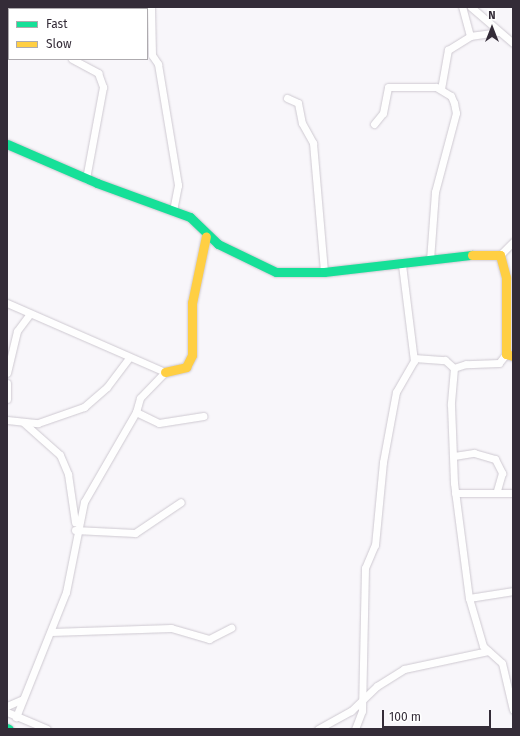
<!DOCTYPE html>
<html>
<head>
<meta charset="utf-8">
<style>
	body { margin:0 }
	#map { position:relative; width:520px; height:736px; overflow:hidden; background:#f8f6fa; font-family:"Fira Sans",sans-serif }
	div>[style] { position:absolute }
	.roads { filter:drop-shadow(0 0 1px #cec9d1) drop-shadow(0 0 1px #cec9d1) }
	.street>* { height:7px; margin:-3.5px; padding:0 3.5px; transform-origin:3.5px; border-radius:3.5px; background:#fefefe }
	.fast>* { height:9px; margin:-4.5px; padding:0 4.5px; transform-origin:4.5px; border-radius:4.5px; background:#16e098 }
	.slow>* { height:9px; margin:-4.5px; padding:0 4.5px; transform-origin:4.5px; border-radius:4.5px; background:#ffcf43 }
	span { translate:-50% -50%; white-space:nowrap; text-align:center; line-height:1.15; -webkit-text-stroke:3px #fff; paint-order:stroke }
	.frame { position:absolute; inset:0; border:8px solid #342c38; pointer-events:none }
	.legend { position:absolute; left:8px; top:8px; width:140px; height:52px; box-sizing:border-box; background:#fff; border:1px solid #aeabaf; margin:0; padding:5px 7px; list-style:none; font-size:12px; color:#342c38 }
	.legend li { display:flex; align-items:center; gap:8px; height:20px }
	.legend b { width:20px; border:1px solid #aeabaf }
	.north { position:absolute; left:472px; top:8px; width:40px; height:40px; -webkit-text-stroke:3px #fff; paint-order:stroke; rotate:0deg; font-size:11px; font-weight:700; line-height:16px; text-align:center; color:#342c38 }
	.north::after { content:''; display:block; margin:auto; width:14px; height:18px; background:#342c38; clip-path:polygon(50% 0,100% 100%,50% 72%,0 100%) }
	.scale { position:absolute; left:382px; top:710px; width:109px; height:18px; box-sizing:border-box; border:2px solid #342c38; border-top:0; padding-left:5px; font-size:12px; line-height:14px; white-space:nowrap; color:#342c38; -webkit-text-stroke:3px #fff; paint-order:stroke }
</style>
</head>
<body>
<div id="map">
	<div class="roads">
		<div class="street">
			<div style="left:151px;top:7px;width:48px;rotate:88.8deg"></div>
			<div style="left:152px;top:55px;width:11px;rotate:56deg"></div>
			<div style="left:158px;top:64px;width:123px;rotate:80.6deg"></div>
			<div style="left:178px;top:185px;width:25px;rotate:101deg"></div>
			<div style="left:471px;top:7px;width:55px;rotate:40.6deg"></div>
			<div style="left:7px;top:33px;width:2px"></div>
			<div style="left:470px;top:36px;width:28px;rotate:-8deg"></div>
			<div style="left:72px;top:59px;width:30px;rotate:28deg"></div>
			<div style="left:98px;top:73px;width:15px;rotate:70deg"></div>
			<div style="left:103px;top:87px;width:94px;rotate:100.5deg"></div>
			<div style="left:441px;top:89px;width:40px;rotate:-80deg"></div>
			<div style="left:448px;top:50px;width:26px;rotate:-32deg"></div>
			<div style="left:470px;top:36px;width:30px;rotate:-105deg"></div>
			<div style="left:287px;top:98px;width:12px;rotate:24deg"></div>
			<div style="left:298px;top:103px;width:20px;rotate:79deg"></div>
			<div style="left:302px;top:123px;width:23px;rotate:61deg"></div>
			<div style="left:313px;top:143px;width:129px;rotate:85.1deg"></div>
			<div style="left:374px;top:124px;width:14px;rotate:-51deg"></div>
			<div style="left:383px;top:113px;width:26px;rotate:-79deg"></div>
			<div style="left:388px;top:87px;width:48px"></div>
			<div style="left:436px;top:87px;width:17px;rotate:31deg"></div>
			<div style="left:451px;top:96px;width:8px;rotate:67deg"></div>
			<div style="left:454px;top:103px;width:10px;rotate:79deg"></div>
			<div style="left:456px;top:113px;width:82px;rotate:104.9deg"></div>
			<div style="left:435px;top:192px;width:68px;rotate:94.2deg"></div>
			<div style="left:500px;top:255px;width:18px;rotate:-45deg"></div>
			<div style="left:7px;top:303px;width:172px;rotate:23.6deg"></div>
			<div style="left:165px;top:372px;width:36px;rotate:134deg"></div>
			<div style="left:140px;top:398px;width:15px;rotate:106deg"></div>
			<div style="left:136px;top:412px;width:104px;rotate:120deg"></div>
			<div style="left:84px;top:502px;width:92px;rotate:101.3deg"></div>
			<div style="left:66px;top:592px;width:135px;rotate:111.8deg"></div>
			<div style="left:506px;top:354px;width:11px;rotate:128deg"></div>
			<div style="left:499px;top:363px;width:33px;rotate:178deg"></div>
			<div style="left:466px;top:364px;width:13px;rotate:162deg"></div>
			<div style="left:454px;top:368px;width:37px;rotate:95deg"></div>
			<div style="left:451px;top:405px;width:78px;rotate:87.8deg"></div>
			<div style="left:454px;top:483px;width:116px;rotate:82.6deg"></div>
			<div style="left:469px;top:598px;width:50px;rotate:73.7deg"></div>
			<div style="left:483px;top:646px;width:25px;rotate:42deg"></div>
			<div style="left:502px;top:663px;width:48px;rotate:76.8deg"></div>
			<div style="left:414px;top:358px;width:31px;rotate:4deg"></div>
			<div style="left:445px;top:360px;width:12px;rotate:42deg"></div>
			<div style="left:7px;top:373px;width:43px;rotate:-76.6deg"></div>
			<div style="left:17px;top:331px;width:21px;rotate:-53deg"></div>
			<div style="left:7px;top:383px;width:16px;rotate:90deg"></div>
			<div style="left:136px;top:412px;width:25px;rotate:26deg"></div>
			<div style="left:159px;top:423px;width:45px;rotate:-9deg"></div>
			<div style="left:7px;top:420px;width:31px;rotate:6deg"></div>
			<div style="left:38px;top:423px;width:49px;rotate:-19.2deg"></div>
			<div style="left:84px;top:407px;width:30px;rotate:-41deg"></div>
			<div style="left:107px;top:387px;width:36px;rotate:-53deg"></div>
			<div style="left:24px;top:423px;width:48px;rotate:41.6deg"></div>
			<div style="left:60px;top:455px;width:21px;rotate:67deg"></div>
			<div style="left:68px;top:474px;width:49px;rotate:81.7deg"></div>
			<div style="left:454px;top:456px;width:20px;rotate:-9deg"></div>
			<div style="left:474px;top:453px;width:22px;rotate:16deg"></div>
			<div style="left:495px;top:459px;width:16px;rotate:63deg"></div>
			<div style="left:502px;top:473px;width:19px;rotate:106deg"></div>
			<div style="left:455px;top:493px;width:58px"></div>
			<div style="left:75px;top:530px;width:60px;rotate:2.9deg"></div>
			<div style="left:135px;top:533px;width:55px;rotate:-34deg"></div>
			<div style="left:469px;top:598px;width:45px;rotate:-9deg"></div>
			<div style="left:51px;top:632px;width:120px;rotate:-1.9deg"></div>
			<div style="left:171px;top:628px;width:40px;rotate:16deg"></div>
			<div style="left:209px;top:639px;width:25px;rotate:-27deg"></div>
			<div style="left:7px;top:706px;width:17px;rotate:-24deg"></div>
			<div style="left:7px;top:712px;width:43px;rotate:23deg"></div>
			<div style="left:318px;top:729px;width:38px;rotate:-29deg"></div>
			<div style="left:351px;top:711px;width:36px;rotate:-44deg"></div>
			<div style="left:377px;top:686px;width:32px;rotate:-32deg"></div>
			<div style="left:404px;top:669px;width:86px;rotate:-12.1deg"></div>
			<div style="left:355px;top:729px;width:19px;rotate:-69deg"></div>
			<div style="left:362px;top:711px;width:143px;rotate:-88.8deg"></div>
			<div style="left:365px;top:568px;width:25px;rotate:-67deg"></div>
			<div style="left:375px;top:545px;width:83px;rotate:-84.5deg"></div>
			<div style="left:383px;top:462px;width:71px;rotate:-79.5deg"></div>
			<div style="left:396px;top:392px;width:36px;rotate:-60deg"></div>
			<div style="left:414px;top:361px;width:98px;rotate:-97.1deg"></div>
		</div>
		<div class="fast">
			<div style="left:7px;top:144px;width:98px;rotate:23.4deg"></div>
			<div style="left:97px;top:183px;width:99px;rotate:20.1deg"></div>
			<div style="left:190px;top:217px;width:39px;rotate:44deg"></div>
			<div style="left:218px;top:244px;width:64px;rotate:25.8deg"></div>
			<div style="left:276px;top:272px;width:48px"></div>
			<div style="left:324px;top:272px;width:149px;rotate:-6.6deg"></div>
			<div style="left:7px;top:728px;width:2px;rotate:27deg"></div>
		</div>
		<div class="slow">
			<div style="left:472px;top:255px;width:28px"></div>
			<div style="left:500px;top:255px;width:24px;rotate:75deg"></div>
			<div style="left:506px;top:278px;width:76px;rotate:90deg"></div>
			<div style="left:506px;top:354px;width:7px;rotate:16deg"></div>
			<div style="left:165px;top:372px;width:22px;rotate:-13deg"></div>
			<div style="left:186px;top:367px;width:13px;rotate:-63deg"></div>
			<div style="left:192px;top:355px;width:52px;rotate:-90deg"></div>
			<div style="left:192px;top:303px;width:68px;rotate:-78.2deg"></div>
		</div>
	</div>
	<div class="frame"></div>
	<ul class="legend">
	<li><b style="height:5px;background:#16e098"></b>Fast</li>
	<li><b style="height:5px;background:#ffcf43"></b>Slow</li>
	</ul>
	<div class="north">N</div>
	<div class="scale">100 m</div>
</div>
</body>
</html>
